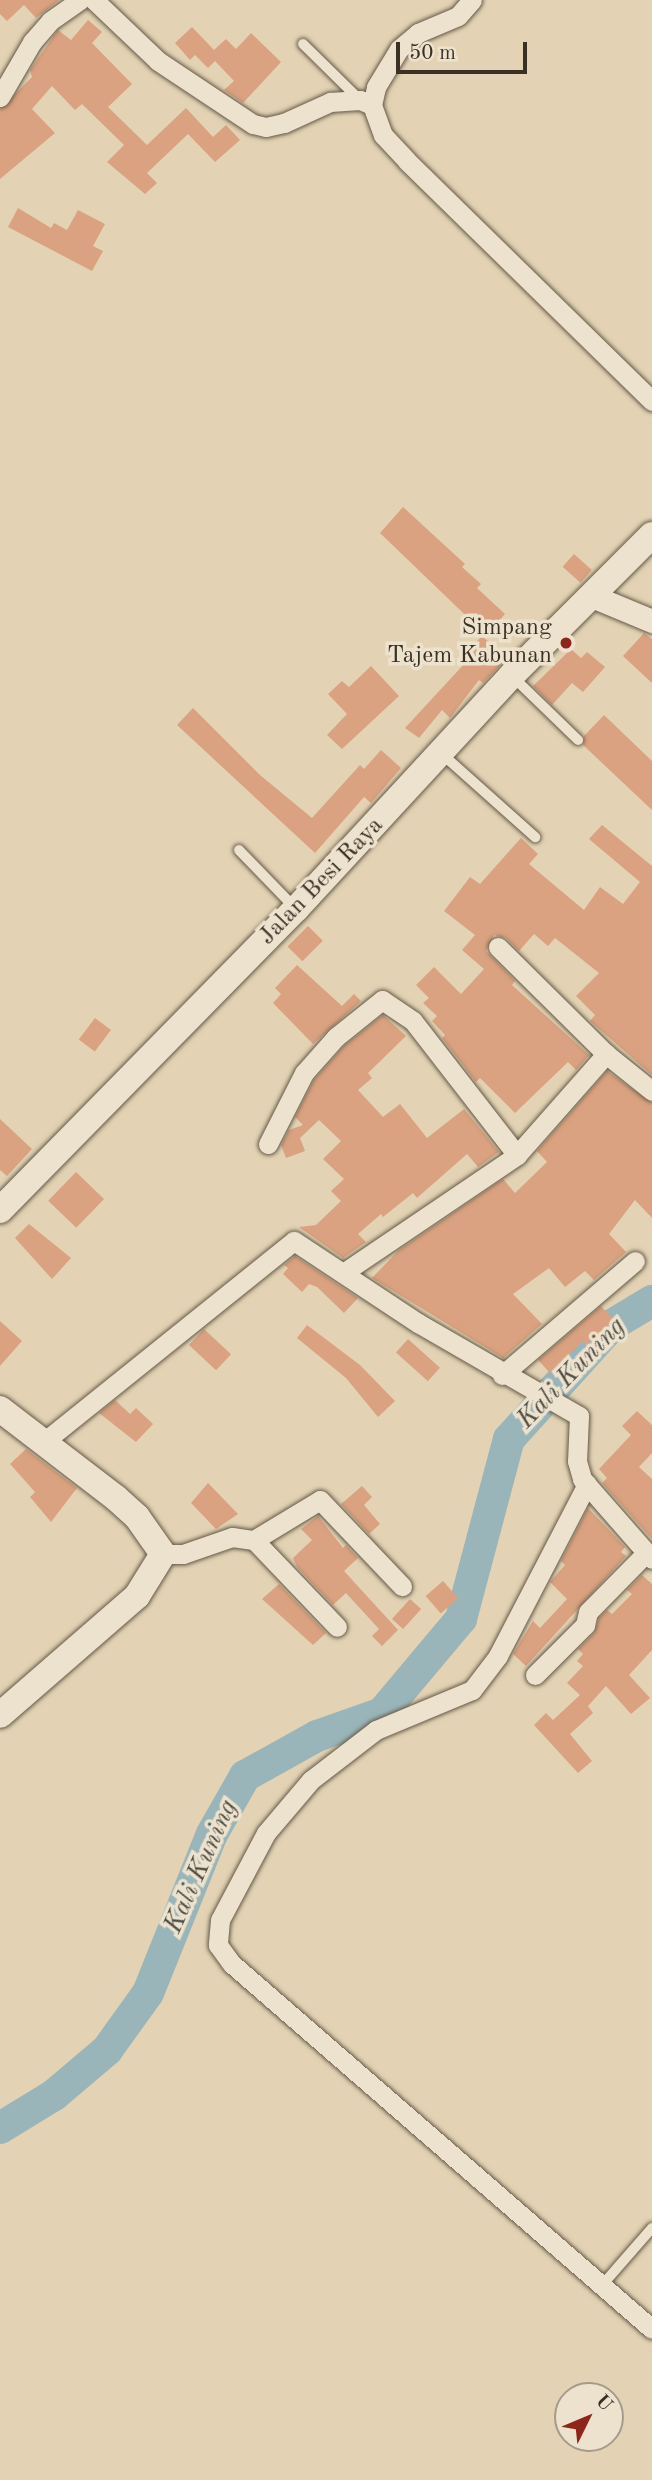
<!DOCTYPE html>
<html>
<head>
<meta charset="utf-8">
<style>
	body { margin:0 }
	#map { position:relative; width:652px; height:2480px; overflow:hidden; background:#e3d3b4; font-family:"Old Standard TT",serif }
	div>[style] { position:absolute }
	.river>* { height:32px; margin:-16px; padding:0 16px; transform-origin:16px; border-radius:16px; background:#9ab5b9 }
	.building>* { inset:0; background:#daa280; transform-origin:0 0 }
	.roads { filter:drop-shadow(0 0 2px #655948) drop-shadow(0 0 2px #655948) }
	.service>* { height:10px; margin:-5px; padding:0 5px; transform-origin:5px; border-radius:5px; background:#ede2ce }
	.minor>* { height:19px; margin:-9.5px; padding:0 9.5px; transform-origin:9.5px; border-radius:9.5px; background:#ede2ce }
	.tertiary>* { height:23px; margin:-11.5px; padding:0 11.5px; transform-origin:11.5px; border-radius:11.5px; background:#ede2ce }
	.secondary>* { height:26px; margin:-13px; padding:0 13px; transform-origin:13px; border-radius:13px; background:#ede2ce }
	.dots>* { width:19px; height:19px; translate:-50% -50%; box-sizing:border-box; border:4px solid #ede2ce; border-radius:50% }
	span { translate:-50% -50%; white-space:nowrap; text-align:center; line-height:1.15; -webkit-text-stroke:7px #ede2ce; paint-order:stroke }
	.poi-label { font-size:24px; color:#3b3024 }
	.right { translate:-100% -50%; text-align:right }
	.street-label { font-size:24px; color:#3b3024 }
	.water-label { font-size:26px; color:#4e4b42; font-style:italic }
	.north { position:absolute; left:554px; top:2382px; width:70px; height:70px; box-sizing:border-box; background:#ede2ce; border:2px solid #a69b8a; border-radius:50%; rotate:47deg; font-size:19px; font-weight:700; line-height:28px; text-align:center; color:#3b3024 }
	.north::after { content:''; display:block; margin:auto; width:24px; height:32px; background:#8f2418; clip-path:polygon(50% 0,100% 100%,50% 72%,0 100%) }
	.scale { position:absolute; left:396px; top:42px; width:131px; height:32px; box-sizing:border-box; border:4px solid #3b3024; border-top:0; padding-left:9px; font-size:21px; line-height:24px; white-space:nowrap; color:#3b3024; -webkit-text-stroke:5px #ede2ce; paint-order:stroke }
</style>
</head>
<body>
<div id="map">
	<div class="river">
		<div style="left:0;top:2128px;width:63px;rotate:-31.4deg"></div>
		<div style="left:54px;top:2095px;width:70px;rotate:-40.3deg"></div>
		<div style="left:107px;top:2050px;width:70px;rotate:-54.3deg"></div>
		<div style="left:148px;top:1993px;width:171px;rotate:-68.1deg"></div>
		<div style="left:212px;top:1834px;width:67px;rotate:-60.4deg"></div>
		<div style="left:245px;top:1776px;width:82px;rotate:-29.1deg"></div>
		<div style="left:317px;top:1736px;width:69px;rotate:-19.5deg"></div>
		<div style="left:382px;top:1713px;width:123px;rotate:-50deg"></div>
		<div style="left:461px;top:1619px;width:186px;rotate:-75.1deg"></div>
		<div style="left:509px;top:1439px;width:154px;rotate:-47.9deg"></div>
		<div style="left:612px;top:1325px;width:47px;rotate:-31deg"></div>
	</div>
	<div class="building">
		<div style="clip-path:polygon(0 0,59px 0,36px 18px,24px 5px,7px 21px,0 14px)"></div>
		<div style="clip-path:polygon(88px 20px,102px 32px,92px 43px,132px 84px,108px 107px,147px 145px,186px 108px,213px 137px,226px 125px,240px 140px,215px 162px,188px 134px,147px 173px,157px 183px,145px 194px,107px 162px,124px 145px,82px 104px,75px 110px,52px 86px,32px 109px,55px 133px,0 179px,0 109px,32px 77px,30px 70px,58px 30px,71px 40px)"></div>
		<div style="clip-path:polygon(192px 27px,214px 50px,226px 39px,236px 49px,251px 33px,281px 62px,243px 103px,224px 90px,234px 81px,215px 61px,208px 68px,195px 55px,190px 60px,175px 43px)"></div>
		<div style="clip-path:polygon(18px 208px,51px 228px,54px 223px,67px 230px,78px 210px,105px 224px,93px 246px,103px 251px,92px 271px,8px 227px)"></div>
		<div style="clip-path:polygon(403px 507px,465px 564px,462px 567px,481px 584px,477px 588px,505px 614px,486px 635px,380px 533px)"></div>
		<div style="left:574px;top:554px;width:24px;height:17px;rotate:42deg"></div>
		<div style="clip-path:polygon(644px 633px,652px 639px,652px 683px,623px 656px)"></div>
		<div style="clip-path:polygon(482px 636px,507px 658px,483px 683px,479px 680px,450px 718px,442px 710px,419px 738px,405px 728px,466px 662px,461px 658px)"></div>
		<div style="clip-path:polygon(571px 649px,581px 658px,587px 652px,605px 667px,583px 692px,572px 683px,552px 705px,533px 686px)"></div>
		<div style="clip-path:polygon(371px 666px,399px 696px,342px 749px,327px 735px,347px 714px,328px 694px,342px 681px,349px 687px)"></div>
		<div style="clip-path:polygon(193px 708px,260px 775px,312px 818px,360px 765px,364px 769px,381px 750px,401px 768px,371px 803px,364px 797px,315px 853px,177px 725px)"></div>
		<div style="clip-path:polygon(604px 715px,652px 761px,652px 810px,583px 745px,584px 736px)"></div>
		<div style="clip-path:polygon(602px 825px,652px 866px,652px 1075px,590px 1021px,595px 1015px,576px 996px,599px 973px,555px 938px,548px 946px,534px 934px,519px 951px,506px 938px,494px 935px,486px 951px,515px 981px,512px 985px,589px 1055px,576px 1070px,568px 1062px,515px 1113px,480px 1078px,476px 1082px,442px 1038px,445px 1035px,432px 1021px,437px 1016px,423px 1003px,429px 998px,416px 985px,434px 967px,461px 994px,484px 969px,462px 950px,475px 935px,444px 911px,470px 877px,480px 884px,521px 838px,538px 854px,529px 864px,584px 910px,600px 887px,623px 904px,640px 882px,589px 839px)"></div>
		<div style="left:308px;top:926px;width:21px;height:29px;rotate:45deg"></div>
		<div style="clip-path:polygon(297px 965px,342px 1006px,354px 994px,361px 1001px,313px 1044px,273px 1003px,281px 994px,275px 988px)"></div>
		<div style="clip-path:polygon(383px 1015px,406px 1036px,368px 1073px,372px 1078px,358px 1090px,383px 1117px,400px 1104px,427px 1138px,464px 1109px,499px 1152px,478px 1167px,467px 1154px,417px 1198px,413px 1193px,383px 1217px,381px 1214px,358px 1234px,366px 1242px,343px 1258px,299px 1227px,316px 1225px,341px 1201px,331px 1191px,344px 1179px,323px 1159px,341px 1141px,319px 1120px,300px 1138px,305px 1151px,286px 1158px,281px 1145px,289px 1130px,303px 1125px,295px 1117px,314px 1080px,344px 1046px)"></div>
		<div style="left:95px;top:1018px;width:20px;height:27px;rotate:37deg"></div>
		<div style="clip-path:polygon(607px 1071px,652px 1103px,652px 1218px,635px 1200px,609px 1234px,626px 1252px,594px 1280px,585px 1271px,565px 1287px,549px 1268px,513px 1294px,542px 1324px,503px 1358px,372px 1278px,399px 1250px,503px 1179px,515px 1193px,547px 1162px,537px 1151px)"></div>
		<div style="clip-path:polygon(0 1119px,32px 1149px,7px 1176px,0 1170px)"></div>
		<div style="left:76px;top:1172px;width:39px;height:40px;rotate:44deg"></div>
		<div style="clip-path:polygon(29px 1224px,71px 1258px,52px 1279px,15px 1238px)"></div>
		<div style="clip-path:polygon(295px 1256px,358px 1298px,344px 1313px,317px 1287px,309px 1284px,302px 1292px,283px 1274px,288px 1268px,284px 1265px)"></div>
		<div style="clip-path:polygon(601px 1306px,614px 1320px,587px 1345px,583px 1341px,550px 1373px,538px 1360px)"></div>
		<div style="clip-path:polygon(0 1321px,22px 1341px,0 1366px)"></div>
		<div style="clip-path:polygon(307px 1325px,360px 1365px,395px 1401px,378px 1417px,346px 1378px,297px 1338px)"></div>
		<div style="left:204px;top:1329px;width:37px;height:22px;rotate:43deg"></div>
		<div style="left:408px;top:1339px;width:43px;height:18px;rotate:42deg"></div>
		<div style="clip-path:polygon(115px 1400px,130px 1414px,136px 1408px,153px 1424px,136px 1442px,99px 1413px)"></div>
		<div style="clip-path:polygon(637px 1411px,652px 1425px,652px 1453px,639px 1467px,652px 1479px,652px 1539px,602px 1483px,607px 1478px,599px 1469px,631px 1435px,622px 1426px)"></div>
		<div style="clip-path:polygon(26px 1449px,77px 1488px,51px 1522px,30px 1497px,35px 1492px,10px 1464px)"></div>
		<div style="clip-path:polygon(208px 1483px,238px 1514px,216px 1529px,191px 1503px)"></div>
		<div style="clip-path:polygon(362px 1486px,372px 1497px,364px 1505px,380px 1524px,369px 1534px,341px 1504px)"></div>
		<div style="clip-path:polygon(588px 1508px,625px 1547px,621px 1552px,626px 1556px,526px 1666px,513px 1654px,533px 1621px,540px 1628px,567px 1599px,550px 1582px,565px 1565px,561px 1561px)"></div>
		<div style="clip-path:polygon(318px 1516px,343px 1548px,346px 1545px,358px 1558px,344px 1571px,398px 1630px,382px 1646px,372px 1636px,379px 1629px,346px 1593px,333px 1605px,297px 1567px,293px 1558px,312px 1540px,301px 1529px)"></div>
		<div style="clip-path:polygon(642px 1575px,652px 1584px,652px 1650px,629px 1675px,650px 1698px,631px 1714px,606px 1686px,588px 1706px,593px 1713px,570px 1734px,592px 1761px,578px 1773px,534px 1725px,546px 1713px,553px 1720px,580px 1695px,567px 1683px,583px 1666px,577px 1661px,583px 1654px,578px 1649px,594px 1633px,599px 1618px,607px 1610px,612px 1614px,632px 1594px,627px 1590px)"></div>
		<div style="left:443px;top:1581px;width:23px;height:23px;rotate:49deg"></div>
		<div style="clip-path:polygon(279px 1584px,326px 1633px,313px 1645px,262px 1599px)"></div>
		<div style="left:410px;top:1599px;width:15px;height:27px;rotate:42deg"></div>
	</div>
	<div class="roads">
		<div class="service">
			<div style="left:303px;top:44px;width:80px;rotate:44.5deg"></div>
			<div style="left:512px;top:676px;width:92px;rotate:44.1deg"></div>
			<div style="left:442px;top:754px;width:125px;rotate:41.7deg"></div>
			<div style="left:239px;top:850px;width:82px;rotate:46deg"></div>
			<div style="left:604px;top:2283px;width:73px;rotate:-48.9deg"></div>
		</div>
		<div class="minor">
			<div style="left:94px;top:0;width:88px;rotate:43.6deg"></div>
			<div style="left:158px;top:61px;width:114px;rotate:33.6deg"></div>
			<div style="left:253px;top:124px;width:13px;rotate:13deg"></div>
			<div style="left:266px;top:127px;width:18px;rotate:-13deg"></div>
			<div style="left:284px;top:123px;width:51px;rotate:-24.5deg"></div>
			<div style="left:330px;top:102px;width:30px;rotate:-4deg"></div>
			<div style="left:360px;top:100px;width:13px;rotate:23deg"></div>
			<div style="left:372px;top:105px;width:32px;rotate:70deg"></div>
			<div style="left:383px;top:135px;width:35px;rotate:47deg"></div>
			<div style="left:407px;top:161px;width:343px;rotate:44.4deg"></div>
			<div style="left:0;top:97px;width:64px;rotate:-59.8deg"></div>
			<div style="left:32px;top:42px;width:28px;rotate:-49deg"></div>
			<div style="left:50px;top:21px;width:37px;rotate:-35deg"></div>
			<div style="left:372px;top:105px;width:18px;rotate:-77deg"></div>
			<div style="left:376px;top:87px;width:44px;rotate:-58.8deg"></div>
			<div style="left:399px;top:49px;width:25px;rotate:-40deg"></div>
			<div style="left:418px;top:33px;width:43px;rotate:-23deg"></div>
			<div style="left:458px;top:16px;width:21px;rotate:-49deg"></div>
			<div style="left:498px;top:947px;width:152px;rotate:44.7deg"></div>
			<div style="left:606px;top:1054px;width:59px;rotate:38.8deg"></div>
			<div style="left:268px;top:1144px;width:80px;rotate:-63.1deg"></div>
			<div style="left:304px;top:1073px;width:48px;rotate:-48.4deg"></div>
			<div style="left:336px;top:1037px;width:59px;rotate:-38.8deg"></div>
			<div style="left:382px;top:1000px;width:37px;rotate:34deg"></div>
			<div style="left:413px;top:1021px;width:170px;rotate:52.2deg"></div>
			<div style="left:343px;top:1273px;width:210px;rotate:-34.1deg"></div>
			<div style="left:517px;top:1155px;width:135px;rotate:-48.6deg"></div>
			<div style="left:502px;top:1375px;width:175px;rotate:-40.6deg"></div>
			<div style="left:45px;top:1441px;width:319px;rotate:-38.8deg"></div>
			<div style="left:294px;top:1241px;width:149px;rotate:33.5deg"></div>
			<div style="left:418px;top:1323px;width:186px;rotate:30deg"></div>
			<div style="left:579px;top:1416px;width:45px;rotate:92.5deg"></div>
			<div style="left:577px;top:1461px;width:19px;rotate:74deg"></div>
			<div style="left:582px;top:1479px;width:106px;rotate:48.8deg"></div>
			<div style="left:587px;top:1484px;width:194px;rotate:117.4deg"></div>
			<div style="left:498px;top:1656px;width:43px;rotate:127.4deg"></div>
			<div style="left:472px;top:1690px;width:104px;rotate:157.4deg"></div>
			<div style="left:376px;top:1730px;width:82px;rotate:142.4deg"></div>
			<div style="left:311px;top:1780px;width:70px;rotate:130.3deg"></div>
			<div style="left:266px;top:1833px;width:98px;rotate:117.9deg"></div>
			<div style="left:220px;top:1920px;width:25px;rotate:95deg"></div>
			<div style="left:218px;top:1945px;width:24px;rotate:54deg"></div>
			<div style="left:232px;top:1964px;width:556px;rotate:40.99deg"></div>
			<div style="left:254px;top:1540px;width:77px;rotate:-31.2deg"></div>
			<div style="left:320px;top:1500px;width:119px;rotate:46.4deg"></div>
			<div style="left:163px;top:1554px;width:20px"></div>
			<div style="left:183px;top:1554px;width:52px;rotate:-19.1deg"></div>
			<div style="left:232px;top:1537px;width:22px;rotate:8deg"></div>
			<div style="left:254px;top:1540px;width:120px;rotate:46.3deg"></div>
			<div style="left:535px;top:1675px;width:71px;rotate:-45deg"></div>
			<div style="left:585px;top:1625px;width:13px;rotate:-77deg"></div>
			<div style="left:588px;top:1612px;width:83px;rotate:-45.5deg"></div>
		</div>
		<div class="tertiary">
			<div style="left:592px;top:596px;width:65px;rotate:22.6deg"></div>
		</div>
		<div class="secondary">
			<div style="left:0;top:1210px;width:422px;rotate:-45.5deg"></div>
			<div style="left:296px;top:909px;width:318px;rotate:-47.3deg"></div>
			<div style="left:512px;top:675px;width:198px;rotate:-45deg"></div>
			<div style="left:0;top:1409px;width:146px;rotate:37.5deg"></div>
			<div style="left:116px;top:1498px;width:28px;rotate:42deg"></div>
			<div style="left:137px;top:1517px;width:45px;rotate:54.9deg"></div>
			<div style="left:163px;top:1554px;width:49px;rotate:121.8deg"></div>
			<div style="left:137px;top:1596px;width:181px;rotate:139deg"></div>
		</div>
	</div>
	<div class="dots">
		<div style="left:566px;top:643px;background:#8f2418"></div>
	</div>
	<div class="poi-label">
		<span class="right" style="left:552px;top:643px">Simpang<br>Tajem Kabunan</span>
	</div>
	<div class="street-label">
		<span style="left:322px;top:882px;rotate:-46deg">Jalan Besi Raya</span>
	</div>
	<div class="water-label">
		<span style="left:572px;top:1374px;rotate:-46deg">Kali Kuning</span>
		<span style="left:202px;top:1867px;rotate:-66deg">Kali Kuning</span>
	</div>
	<div class="north">U</div>
	<div class="scale">50 m</div>
</div>
</body>
</html>
